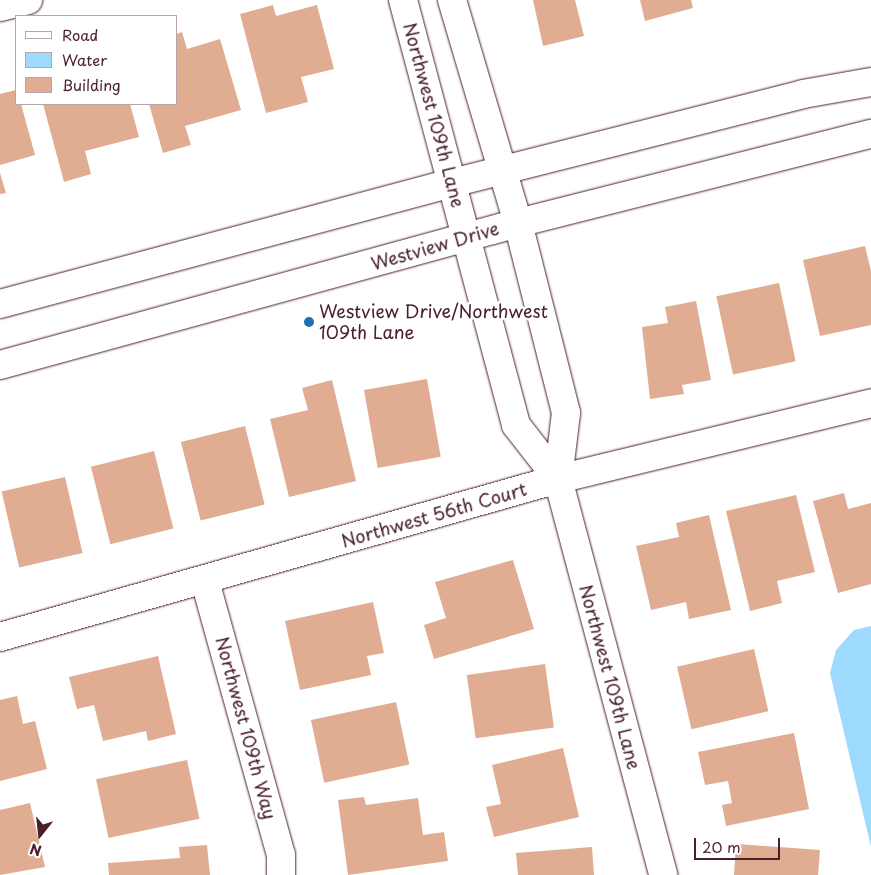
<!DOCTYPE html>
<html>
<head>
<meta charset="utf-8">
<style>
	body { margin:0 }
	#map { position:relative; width:871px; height:875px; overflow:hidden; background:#fff; font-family:"Playpen Sans",sans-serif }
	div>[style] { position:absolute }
	.water>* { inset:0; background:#9ddafe }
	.building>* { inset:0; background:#e0ad93; transform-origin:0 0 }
	.roads { filter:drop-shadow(0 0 1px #4a1f2b) drop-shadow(0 0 1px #4a1f2b) }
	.street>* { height:28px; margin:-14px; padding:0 14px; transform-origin:14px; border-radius:14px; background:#fff }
	.secondary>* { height:28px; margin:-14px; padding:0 14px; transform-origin:14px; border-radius:14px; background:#fff }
	.dots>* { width:14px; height:14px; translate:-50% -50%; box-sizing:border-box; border:2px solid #fff; border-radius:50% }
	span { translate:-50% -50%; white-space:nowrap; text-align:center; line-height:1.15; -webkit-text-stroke:5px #fff; paint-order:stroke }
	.street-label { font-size:18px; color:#4a1f2b }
	.poi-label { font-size:18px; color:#4a1f2b }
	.left { translate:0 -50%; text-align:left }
	.legend { position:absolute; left:15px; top:15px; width:162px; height:90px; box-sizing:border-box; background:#fff; border:1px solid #b7a5aa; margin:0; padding:6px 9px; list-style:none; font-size:15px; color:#4a1f2b }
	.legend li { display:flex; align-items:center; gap:10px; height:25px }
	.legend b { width:25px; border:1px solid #b7a5aa }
	.north { position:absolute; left:15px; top:810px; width:50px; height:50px; -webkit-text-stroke:4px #fff; paint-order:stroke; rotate:196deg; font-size:14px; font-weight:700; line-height:20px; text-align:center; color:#4a1f2b }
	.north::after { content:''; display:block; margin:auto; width:18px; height:22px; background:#4a1f2b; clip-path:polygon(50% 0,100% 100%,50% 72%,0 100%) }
	.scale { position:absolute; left:694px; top:838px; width:86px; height:22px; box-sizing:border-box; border:2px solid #4a1f2b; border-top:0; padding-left:6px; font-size:15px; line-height:18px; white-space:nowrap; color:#4a1f2b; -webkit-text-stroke:4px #fff; paint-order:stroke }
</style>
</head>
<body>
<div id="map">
	<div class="water">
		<div style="clip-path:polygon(871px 626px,871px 847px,830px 673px,836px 650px,854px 630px)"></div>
	</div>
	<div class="building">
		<div style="clip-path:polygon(533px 0,575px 0,584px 36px,543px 46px)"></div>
		<div style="clip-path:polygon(640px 0,691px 0,693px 8px,645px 21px)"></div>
		<div style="clip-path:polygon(273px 5px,276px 16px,317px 5px,334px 69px,301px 77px,308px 102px,266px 113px,240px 14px)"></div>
		<div style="clip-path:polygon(182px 32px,187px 49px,220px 39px,241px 110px,185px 126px,191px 145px,163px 153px,149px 104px,176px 104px,176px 34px)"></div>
		<div style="clip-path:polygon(16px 90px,16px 104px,21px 104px,35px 155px,0 165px,0 94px)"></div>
		<div style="clip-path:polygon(43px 104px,130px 104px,139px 137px,85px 151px,91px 174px,64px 182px)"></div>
		<div style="clip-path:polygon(0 173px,6px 193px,0 194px)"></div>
		<div style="clip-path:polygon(865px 246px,871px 271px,871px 325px,820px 336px,803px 260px)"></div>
		<div style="left:779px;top:283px;width:80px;height:64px;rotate:78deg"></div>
		<div style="clip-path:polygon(696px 301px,711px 380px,682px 385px,684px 394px,650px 399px,642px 327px,668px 323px,665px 307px)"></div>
		<div style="left:427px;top:379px;width:79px;height:64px;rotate:80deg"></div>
		<div style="clip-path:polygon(332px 380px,356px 481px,289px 497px,270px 419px,308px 410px,302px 388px)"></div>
		<div style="left:245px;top:426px;width:81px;height:66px;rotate:76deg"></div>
		<div style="left:154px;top:451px;width:80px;height:65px;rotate:76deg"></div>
		<div style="left:65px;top:477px;width:78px;height:65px;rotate:77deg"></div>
		<div style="clip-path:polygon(844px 493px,848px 509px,871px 503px,871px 584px,838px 593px,813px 501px)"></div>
		<div style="clip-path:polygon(796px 495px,815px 572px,777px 581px,782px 603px,750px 611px,726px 511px)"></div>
		<div style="clip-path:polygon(709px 515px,731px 610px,689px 619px,686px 602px,651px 610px,636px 546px,679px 537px,676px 523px)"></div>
		<div style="clip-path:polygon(513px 560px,534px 629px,434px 659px,424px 625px,446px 618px,435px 582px)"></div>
		<div style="clip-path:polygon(373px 602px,384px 653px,367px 656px,371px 675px,300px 690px,285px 621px)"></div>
		<div style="left:754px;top:649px;width:64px;height:79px;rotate:77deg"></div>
		<div style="clip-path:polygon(158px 656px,176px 734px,148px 741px,146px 731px,103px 741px,94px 705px,77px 709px,69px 677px)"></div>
		<div style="left:545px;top:664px;width:64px;height:79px;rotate:82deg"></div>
		<div style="clip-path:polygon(17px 696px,23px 724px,35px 721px,47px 769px,0 781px,0 700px)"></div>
		<div style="left:396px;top:702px;width:64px;height:87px;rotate:78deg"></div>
		<div style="clip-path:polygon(794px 733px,809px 809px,726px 826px,722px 805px,732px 803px,728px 781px,705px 785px,698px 752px)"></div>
		<div style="clip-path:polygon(563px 748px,579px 817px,494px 837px,486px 807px,501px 804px,492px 765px)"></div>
		<div style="left:187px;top:760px;width:60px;height:93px;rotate:78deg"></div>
		<div style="clip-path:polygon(364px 797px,366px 805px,418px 798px,423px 835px,444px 832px,448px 861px,348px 875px,338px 800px)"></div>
		<div style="clip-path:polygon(30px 803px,45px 867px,0 875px,0 810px)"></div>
		<div style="clip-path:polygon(736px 844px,820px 850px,818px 875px,734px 875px)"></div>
		<div style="clip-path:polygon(207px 845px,210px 875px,109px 875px,108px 863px,180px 858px,179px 847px)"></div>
		<div style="clip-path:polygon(592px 847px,594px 875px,518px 875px,516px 853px)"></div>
	</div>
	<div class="roads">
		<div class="street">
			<div style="left:403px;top:0;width:440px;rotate:75.1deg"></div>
			<div style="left:516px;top:425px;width:68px;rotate:52.1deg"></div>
			<div style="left:452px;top:0;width:233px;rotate:73.5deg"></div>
			<div style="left:518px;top:223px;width:196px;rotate:75.8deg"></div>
			<div style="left:566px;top:413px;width:66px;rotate:96.9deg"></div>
			<div style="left:558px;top:479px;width:410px;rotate:75.1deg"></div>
			<div style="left:0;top:7px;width:29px;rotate:-14deg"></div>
			<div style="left:205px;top:581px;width:284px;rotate:74.5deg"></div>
			<div style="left:281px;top:855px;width:20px;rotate:90deg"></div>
			<div style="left:0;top:637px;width:580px;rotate:-15.81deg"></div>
			<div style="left:558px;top:479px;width:322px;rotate:-13.6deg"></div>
		</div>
		<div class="secondary">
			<div style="left:0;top:304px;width:468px;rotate:-15deg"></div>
			<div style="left:452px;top:183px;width:362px;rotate:-14.2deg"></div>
			<div style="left:803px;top:94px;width:69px;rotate:-10deg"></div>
			<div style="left:0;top:365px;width:537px;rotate:-15.33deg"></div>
			<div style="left:518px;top:223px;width:364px;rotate:-14.2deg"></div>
		</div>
	</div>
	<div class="dots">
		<div style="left:309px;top:322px;background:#1f6fb2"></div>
	</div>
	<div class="street-label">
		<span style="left:434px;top:115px;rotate:75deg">Northwest 109th Lane</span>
		<span style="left:435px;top:246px;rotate:-16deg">Westview Drive</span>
		<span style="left:434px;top:515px;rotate:-16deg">Northwest 56th Court</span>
		<span style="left:610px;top:677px;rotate:75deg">Northwest 109th Lane</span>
		<span style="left:246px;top:728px;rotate:75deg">Northwest 109th Way</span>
	</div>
	<div class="poi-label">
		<span class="left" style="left:319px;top:322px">Westview Drive/Northwest<br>109th Lane</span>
	</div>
	<ul class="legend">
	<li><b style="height:6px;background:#fff"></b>Road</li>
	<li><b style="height:14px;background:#9ddafe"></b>Water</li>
	<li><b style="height:14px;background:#e0ad93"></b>Building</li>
	</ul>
	<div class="north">N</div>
	<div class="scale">20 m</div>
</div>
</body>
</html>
